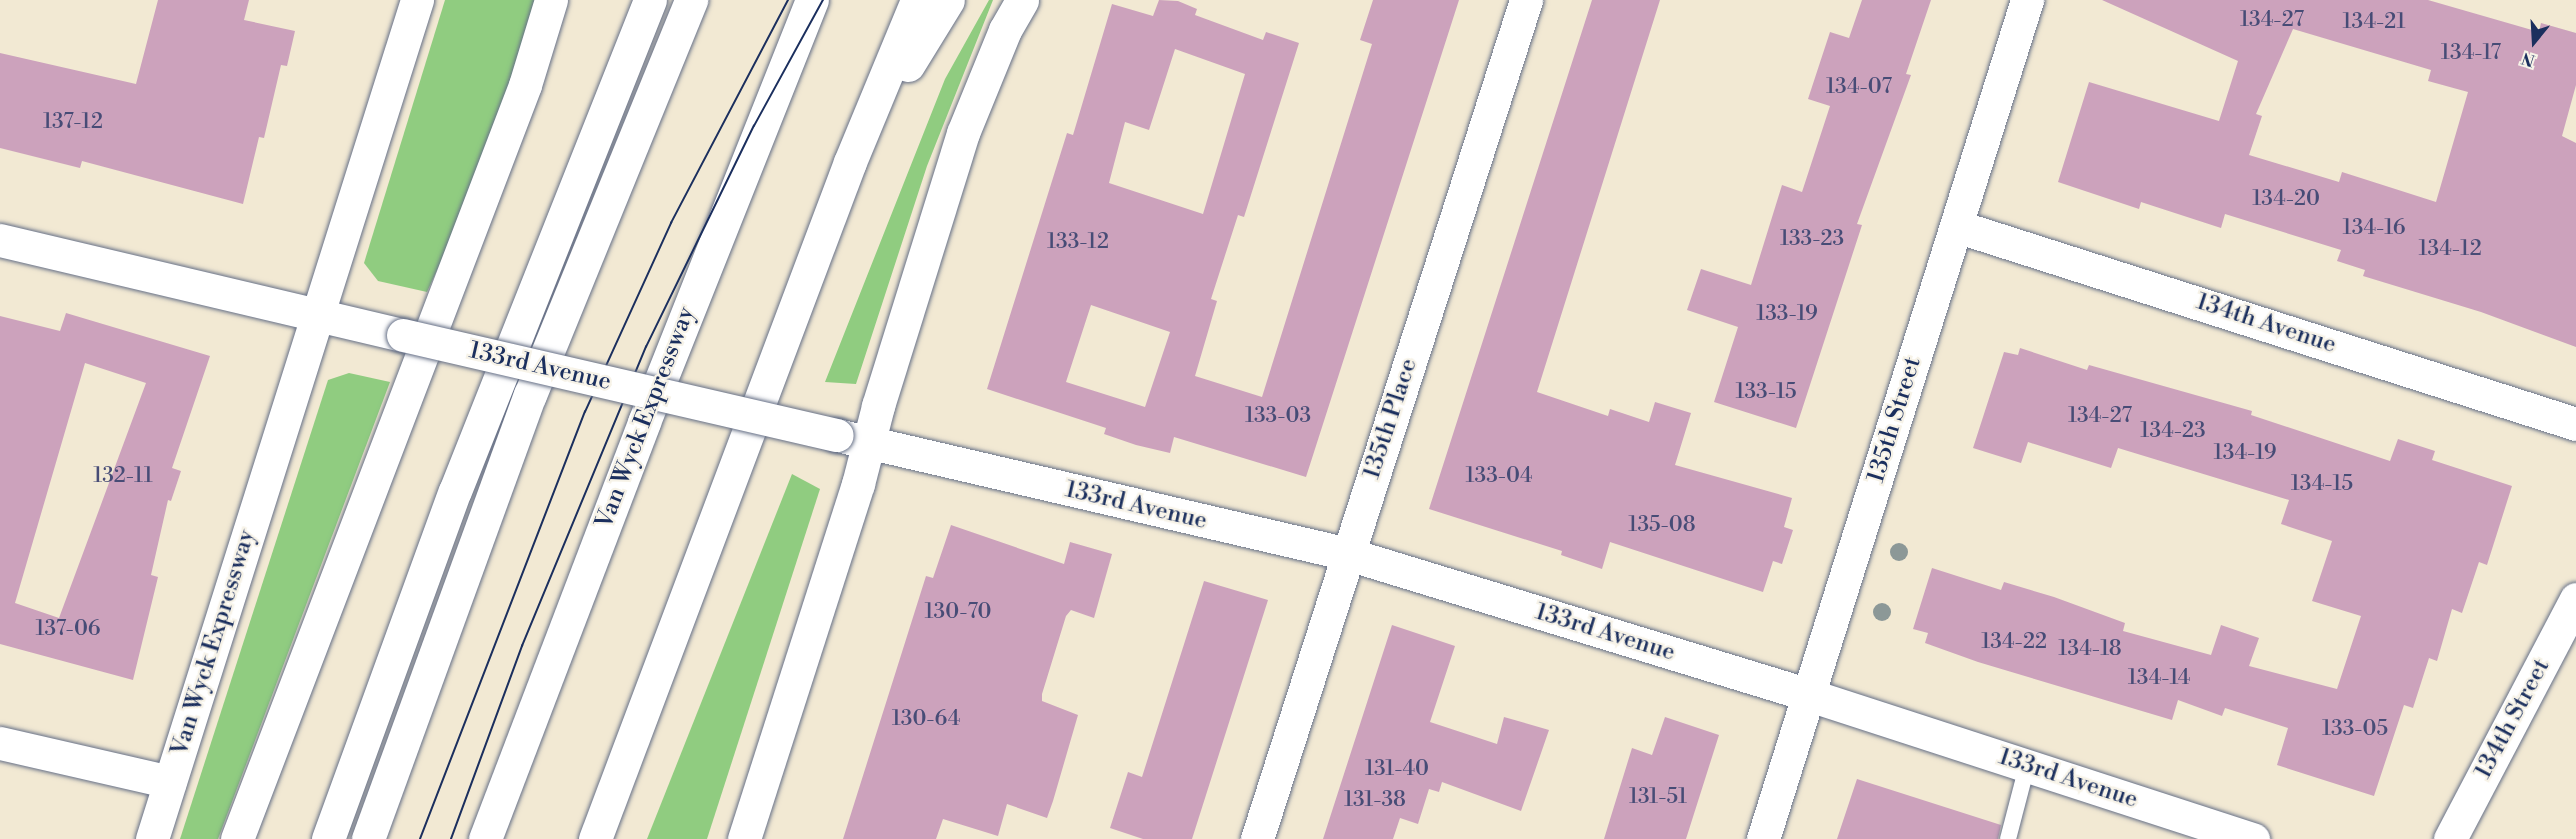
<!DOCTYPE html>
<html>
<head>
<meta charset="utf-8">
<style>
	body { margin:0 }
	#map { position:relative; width:2576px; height:839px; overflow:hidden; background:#f2e9d3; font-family:"Libre Bodoni",serif }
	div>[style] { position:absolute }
	.green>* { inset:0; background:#90cc80 }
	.building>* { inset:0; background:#cca2bc }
	.roads { filter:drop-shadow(0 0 2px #667087) drop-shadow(0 0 2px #667087) }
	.lane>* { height:16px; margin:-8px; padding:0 8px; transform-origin:8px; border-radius:8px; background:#fff }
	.street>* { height:33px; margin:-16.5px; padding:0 16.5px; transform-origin:16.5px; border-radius:16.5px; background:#fff }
	.secondary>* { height:33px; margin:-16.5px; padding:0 16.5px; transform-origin:16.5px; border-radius:16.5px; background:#fff }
	.highway>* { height:33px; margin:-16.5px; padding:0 16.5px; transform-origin:16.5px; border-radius:16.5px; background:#fff }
	.tram>* { height:1.5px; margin:-0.75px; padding:0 0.75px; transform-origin:0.75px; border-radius:0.75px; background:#1b2f5e }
	.bridges { filter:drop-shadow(0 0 2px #667087) drop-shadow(0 0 2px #667087) }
	.street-bridge>* { height:33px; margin:-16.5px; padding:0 16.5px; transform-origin:16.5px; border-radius:16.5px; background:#fff }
	.trees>* { width:18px; height:18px; margin:-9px; border-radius:50%; background:#8c9897 }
	span { translate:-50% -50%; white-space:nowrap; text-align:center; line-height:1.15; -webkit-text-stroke:4.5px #f7f3e8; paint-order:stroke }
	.number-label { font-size:21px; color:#474c76 }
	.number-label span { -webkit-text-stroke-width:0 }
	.street-label { font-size:24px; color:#1b2f5e }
	.north { position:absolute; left:2504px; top:12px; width:60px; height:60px; -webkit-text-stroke:4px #f7f3e8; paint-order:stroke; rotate:198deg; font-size:16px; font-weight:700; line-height:24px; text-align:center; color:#1b2f5e }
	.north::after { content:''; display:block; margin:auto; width:21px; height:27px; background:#1b2f5e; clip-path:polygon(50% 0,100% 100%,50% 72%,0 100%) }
</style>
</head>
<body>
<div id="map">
	<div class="green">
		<div style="clip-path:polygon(445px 0,541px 0,491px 152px,427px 292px,378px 281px,364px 263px)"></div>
		<div style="clip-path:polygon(989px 0,993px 0,927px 166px,856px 384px,825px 382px,945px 79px)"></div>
		<div style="clip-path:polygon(349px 373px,390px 382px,218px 839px,180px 839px,328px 380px)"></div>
		<div style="clip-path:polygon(792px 474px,820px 489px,707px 839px,647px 839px)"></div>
	</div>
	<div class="building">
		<div style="clip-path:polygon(158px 0,249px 0,244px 20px,295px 31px,287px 66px,281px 65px,264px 138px,259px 137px,243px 204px,82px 161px,80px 168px,0 148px,0 53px,136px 84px)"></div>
		<div style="clip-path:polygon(evenodd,1159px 0,1178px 1px,1197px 9px,1195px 15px,1263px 40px,1266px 32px,1299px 43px,1244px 217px,1238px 215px,1211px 299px,1217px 301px,1195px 376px,1262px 397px,1372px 44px,1360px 40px,1373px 0,1459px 0,1306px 477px,1174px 437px,1170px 453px,1136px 445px,1104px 434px,1106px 428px,987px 389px,1067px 133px,1073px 135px,1112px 4px,1153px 16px,1159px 0,1175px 49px,1245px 74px,1203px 214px,1109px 183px,1125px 122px,1149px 130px,1175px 49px,1159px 0,1091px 305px,1170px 332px,1145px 407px,1066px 382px,1091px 305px)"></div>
		<div style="clip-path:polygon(1592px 0,1660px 0,1537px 392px,1608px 416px,1610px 409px,1649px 422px,1655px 402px,1691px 413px,1675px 465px,1792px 498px,1784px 527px,1793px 530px,1782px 564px,1773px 561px,1763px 592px,1610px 542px,1602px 569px,1561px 555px,1562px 551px,1429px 509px)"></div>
		<div style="clip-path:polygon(1862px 0,1931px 0,1906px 74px,1911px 75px,1857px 224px,1862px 225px,1796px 428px,1714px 402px,1738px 327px,1687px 310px,1701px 269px,1751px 285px,1782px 185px,1802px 192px,1830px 106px,1808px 99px,1830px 32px,1849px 38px)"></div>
		<div style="clip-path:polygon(evenodd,2102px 0,2428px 0,2539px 32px,2541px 23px,2576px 33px,2576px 85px,2562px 136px,2576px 143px,2576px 347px,2481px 312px,2363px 276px,2365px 270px,2337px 261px,2341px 250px,2225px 214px,2221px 228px,2141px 202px,2139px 209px,2058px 182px,2089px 82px,2219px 121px,2238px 61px,2102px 0,2293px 29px,2431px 70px,2428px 81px,2468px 92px,2436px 202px,2342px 172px,2339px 182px,2249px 155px,2262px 116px,2256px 114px,2293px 29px)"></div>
		<div style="clip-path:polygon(evenodd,66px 313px,210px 356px,172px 468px,181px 471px,171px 501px,168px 500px,151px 575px,158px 577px,133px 680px,0 644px,0 316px,60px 331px,66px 313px,85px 363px,146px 383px,59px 618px,15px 603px,85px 363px)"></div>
		<div style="clip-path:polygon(2020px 348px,2087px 370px,2089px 365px,2252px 411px,2251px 415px,2390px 461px,2398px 439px,2435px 451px,2432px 460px,2512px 486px,2487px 565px,2479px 562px,2462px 613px,2452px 609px,2437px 661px,2429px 658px,2413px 708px,2404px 705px,2374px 796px,2277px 765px,2288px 728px,2225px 708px,2222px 716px,2178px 700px,2172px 720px,1978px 662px,1925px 643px,1928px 633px,1913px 629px,1932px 568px,2001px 590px,2004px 582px,2054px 597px,2125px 623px,2123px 631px,2211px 655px,2221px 625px,2259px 638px,2249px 666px,2337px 689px,2361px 616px,2312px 601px,2332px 541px,2281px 524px,2289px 500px,2118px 448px,2111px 468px,2028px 442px,2021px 463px,1973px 448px,2004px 352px,2018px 355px)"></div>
		<div style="clip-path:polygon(951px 525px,1064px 564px,1070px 542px,1112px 554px,1094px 618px,1071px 610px,1066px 616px,1042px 694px,1042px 701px,1078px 715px,1053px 801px,1047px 818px,1007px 804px,998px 836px,943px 819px,936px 839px,843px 839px,926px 576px,933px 578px)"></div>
		<div style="clip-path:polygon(1204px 581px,1268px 600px,1192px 839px,1143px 839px,1110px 828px,1128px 772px,1142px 777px)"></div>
		<div style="clip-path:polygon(1392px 625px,1455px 646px,1430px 722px,1497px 744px,1504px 717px,1549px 730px,1521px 811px,1442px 782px,1439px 792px,1429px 789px,1418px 824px,1400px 818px,1393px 839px,1323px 839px)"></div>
		<div style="clip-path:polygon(1665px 717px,1719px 735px,1686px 839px,1604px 839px,1632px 748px,1652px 755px)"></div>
		<div style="clip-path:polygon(1857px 779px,2001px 825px,1998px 839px,1837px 839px)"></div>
	</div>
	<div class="roads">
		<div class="lane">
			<div style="left:2008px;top:839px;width:75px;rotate:-75.4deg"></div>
		</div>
		<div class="street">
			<div style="left:1956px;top:226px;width:651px;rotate:17.71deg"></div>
			<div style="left:0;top:240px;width:414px;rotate:13.3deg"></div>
			<div style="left:837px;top:435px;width:525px;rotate:13.11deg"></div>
			<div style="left:1348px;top:554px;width:482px;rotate:17deg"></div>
			<div style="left:1809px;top:695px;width:467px;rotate:18deg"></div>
			<div style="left:0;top:743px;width:174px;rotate:12.9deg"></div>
			<div style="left:744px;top:839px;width:373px;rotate:-72.2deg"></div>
			<div style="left:858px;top:484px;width:81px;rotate:-75.6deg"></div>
			<div style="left:878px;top:406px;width:286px;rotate:-72.7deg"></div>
			<div style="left:963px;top:133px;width:111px;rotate:-67.8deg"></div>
			<div style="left:1005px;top:30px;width:34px;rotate:-60deg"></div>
			<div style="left:1257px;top:839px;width:881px;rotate:-72.22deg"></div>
			<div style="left:1763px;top:839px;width:880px;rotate:-72.53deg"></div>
			<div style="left:2450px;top:839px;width:271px;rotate:-62.3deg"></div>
		</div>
		<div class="secondary">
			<div style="left:152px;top:839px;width:880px;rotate:-72.47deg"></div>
		</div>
		<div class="highway">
			<div style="left:908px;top:65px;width:76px;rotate:-58.4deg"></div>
			<div style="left:237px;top:839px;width:807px;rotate:-69.09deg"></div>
			<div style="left:525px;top:85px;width:89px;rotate:-73deg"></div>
			<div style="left:328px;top:839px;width:370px;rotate:-70deg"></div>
			<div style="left:455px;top:491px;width:528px;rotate:-68.34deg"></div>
			<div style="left:368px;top:839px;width:473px;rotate:-70deg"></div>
			<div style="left:530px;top:395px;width:427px;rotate:-67.8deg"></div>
			<div style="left:485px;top:839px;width:446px;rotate:-69.1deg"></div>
			<div style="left:644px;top:422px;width:454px;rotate:-68.3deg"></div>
			<div style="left:595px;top:839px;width:723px;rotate:-69.36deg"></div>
			<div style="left:850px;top:162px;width:175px;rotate:-67.5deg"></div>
		</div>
	</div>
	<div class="tram">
		<div style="left:420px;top:839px;width:458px;rotate:-68.9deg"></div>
		<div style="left:585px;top:412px;width:208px;rotate:-65.5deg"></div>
		<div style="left:671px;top:223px;width:252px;rotate:-62.3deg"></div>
		<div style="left:451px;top:839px;width:206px;rotate:-69.8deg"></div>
		<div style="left:522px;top:646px;width:324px;rotate:-67.5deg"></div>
		<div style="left:646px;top:347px;width:246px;rotate:-64deg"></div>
		<div style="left:754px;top:126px;width:144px;rotate:-61.3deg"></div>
	</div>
	<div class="bridges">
		<div class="street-bridge">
			<div style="left:403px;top:335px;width:445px;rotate:13deg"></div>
		</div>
	</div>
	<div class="trees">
		<div style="left:1899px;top:552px"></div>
		<div style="left:1882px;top:612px"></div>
	</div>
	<div class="number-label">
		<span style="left:2272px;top:20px">134-27</span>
		<span style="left:2374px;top:22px">134-21</span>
		<span style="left:2471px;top:53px">134-17</span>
		<span style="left:1859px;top:87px">134-07</span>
		<span style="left:73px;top:122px">137-12</span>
		<span style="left:2286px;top:199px">134-20</span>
		<span style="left:2374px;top:228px">134-16</span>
		<span style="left:1812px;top:239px">133-23</span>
		<span style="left:1078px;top:242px">133-12</span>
		<span style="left:2450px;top:249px">134-12</span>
		<span style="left:1787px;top:314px">133-19</span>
		<span style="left:1766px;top:392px">133-15</span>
		<span style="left:1278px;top:416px">133-03</span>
		<span style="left:2100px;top:416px">134-27</span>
		<span style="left:2173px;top:431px">134-23</span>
		<span style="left:2245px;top:453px">134-19</span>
		<span style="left:123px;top:476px">132-11</span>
		<span style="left:1499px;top:476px">133-04</span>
		<span style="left:2322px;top:484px">134-15</span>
		<span style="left:1662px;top:525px">135-08</span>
		<span style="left:958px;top:612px">130-70</span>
		<span style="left:68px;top:629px">137-06</span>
		<span style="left:2014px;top:642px">134-22</span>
		<span style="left:2090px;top:649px">134-18</span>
		<span style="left:2159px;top:678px">134-14</span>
		<span style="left:926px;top:719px">130-64</span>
		<span style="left:2355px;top:729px">133-05</span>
		<span style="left:1397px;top:769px">131-40</span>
		<span style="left:1658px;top:797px">131-51</span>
		<span style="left:1375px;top:800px">131-38</span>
	</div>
	<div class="street-label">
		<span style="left:2266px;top:324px;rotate:18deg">134th Avenue</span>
		<span style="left:540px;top:367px;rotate:13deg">133rd Avenue</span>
		<span style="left:646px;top:418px;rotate:-69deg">Van Wyck Expressway</span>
		<span style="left:1391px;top:419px;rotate:-72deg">135th Place</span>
		<span style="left:1895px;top:420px;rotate:-73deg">135th Street</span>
		<span style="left:1136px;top:506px;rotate:13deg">133rd Avenue</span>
		<span style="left:1605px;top:633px;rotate:17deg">133rd Avenue</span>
		<span style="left:214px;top:643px;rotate:-73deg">Van Wyck Expressway</span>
		<span style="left:2513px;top:719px;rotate:-62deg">134th Street</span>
		<span style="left:2068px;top:779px;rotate:18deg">133rd Avenue</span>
	</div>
	<div class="north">N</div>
</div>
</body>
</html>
